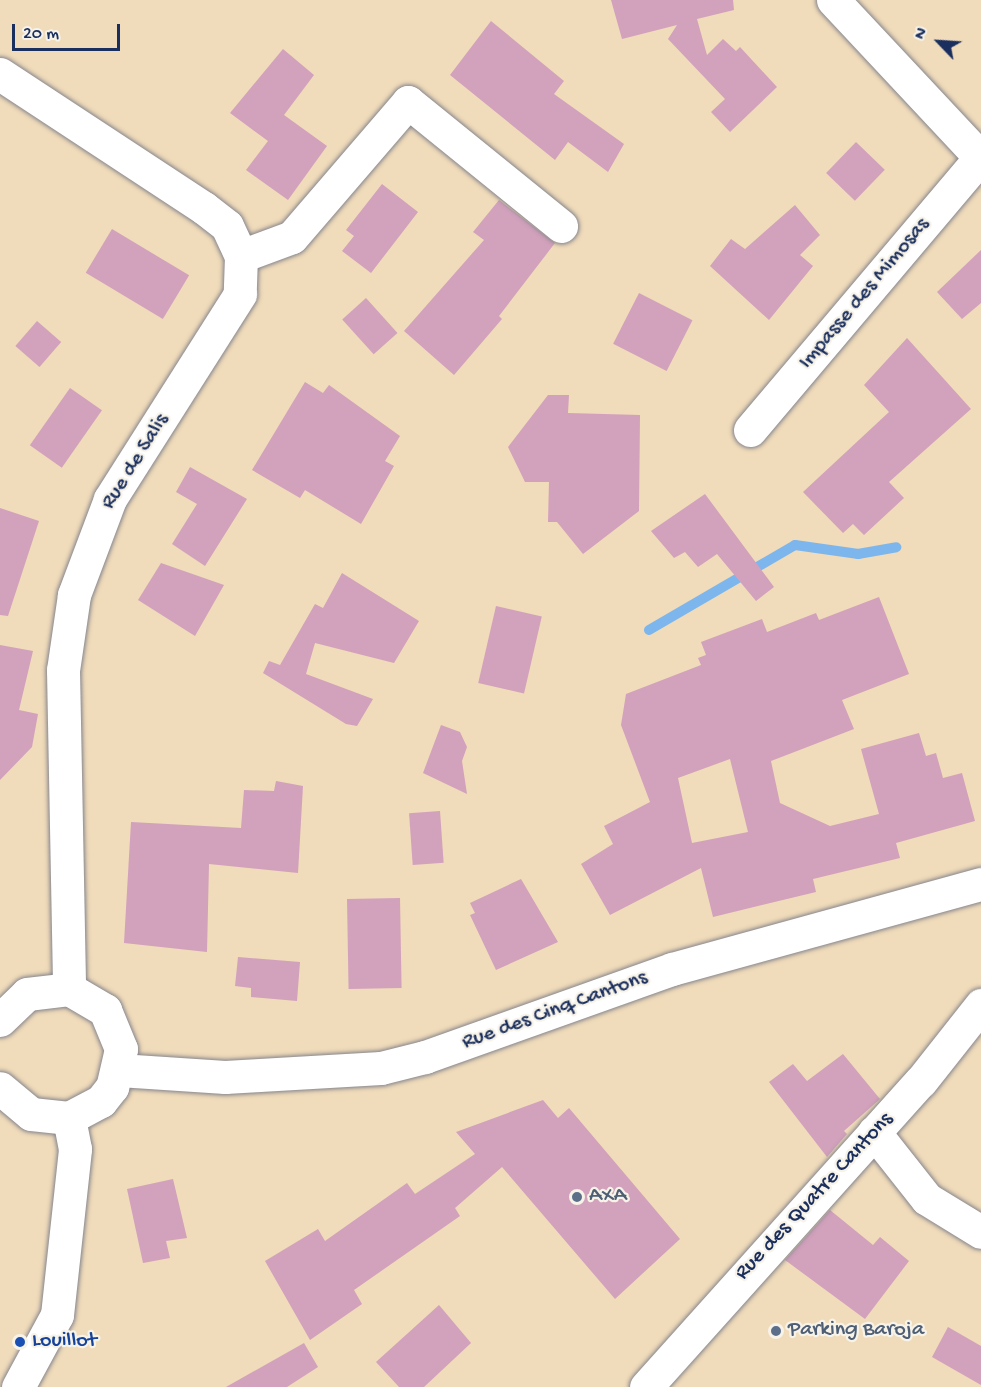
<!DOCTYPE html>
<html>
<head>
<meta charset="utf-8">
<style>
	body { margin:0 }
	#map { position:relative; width:981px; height:1387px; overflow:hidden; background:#f0dbba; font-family:"Gochi Hand",sans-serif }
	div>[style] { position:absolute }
	.stream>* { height:10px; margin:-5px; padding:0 5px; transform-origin:5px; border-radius:5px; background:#7cb6ed }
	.building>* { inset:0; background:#d2a1bc; transform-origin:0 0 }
	.roads { filter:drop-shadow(0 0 2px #86858c) drop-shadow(0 0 2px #86858c) }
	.minor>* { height:33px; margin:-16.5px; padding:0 16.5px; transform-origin:16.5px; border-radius:16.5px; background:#fff }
	.dots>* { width:16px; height:16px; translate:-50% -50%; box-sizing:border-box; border:3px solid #f7f3e8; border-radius:50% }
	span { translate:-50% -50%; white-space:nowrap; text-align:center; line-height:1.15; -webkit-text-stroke:4.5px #f7f3e8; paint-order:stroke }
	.street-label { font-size:22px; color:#1b2f5e }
	.service-label { font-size:22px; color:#4e5e75 }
	.left { translate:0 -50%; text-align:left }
	.transit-label { font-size:22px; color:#164399 }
	.north { position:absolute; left:909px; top:12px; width:60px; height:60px; -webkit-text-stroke:4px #f7f3e8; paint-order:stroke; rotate:295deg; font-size:16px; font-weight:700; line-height:24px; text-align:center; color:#1b2f5e }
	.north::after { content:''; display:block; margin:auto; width:21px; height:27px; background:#1b2f5e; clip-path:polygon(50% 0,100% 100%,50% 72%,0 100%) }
	.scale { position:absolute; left:12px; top:24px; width:108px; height:27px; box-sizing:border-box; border:3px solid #1b2f5e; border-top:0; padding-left:8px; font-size:18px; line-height:21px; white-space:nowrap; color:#1b2f5e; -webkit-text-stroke:4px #f7f3e8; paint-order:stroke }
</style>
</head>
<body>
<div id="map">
	<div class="stream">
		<div style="left:649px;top:630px;width:169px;rotate:-30.2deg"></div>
		<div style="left:795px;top:545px;width:64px;rotate:8.1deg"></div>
		<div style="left:858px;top:554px;width:39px;rotate:-10deg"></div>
	</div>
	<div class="building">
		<div style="clip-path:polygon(611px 0,733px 0,734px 10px,697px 19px,707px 55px,723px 39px,736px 51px,740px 47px,777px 87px,730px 132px,711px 112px,725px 99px,668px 39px,677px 25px,622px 39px)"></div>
		<div style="clip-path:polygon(491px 21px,564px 81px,554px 94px,624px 144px,608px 172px,568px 142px,555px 160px,450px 75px)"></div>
		<div style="clip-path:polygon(283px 49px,314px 75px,284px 115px,327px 146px,288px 200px,246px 170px,268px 141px,230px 113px)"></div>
		<div style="left:856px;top:142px;width:40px;height:43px;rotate:44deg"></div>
		<div style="clip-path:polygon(382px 184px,418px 212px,371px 273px,342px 251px,354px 236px,346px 230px)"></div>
		<div style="clip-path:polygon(499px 200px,555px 243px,499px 316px,502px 319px,454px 375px,404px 331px,484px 240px,473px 232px)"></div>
		<div style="clip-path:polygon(795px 205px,820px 235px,800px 255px,813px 266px,769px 320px,710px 266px,731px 239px,745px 249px)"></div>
		<div style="left:112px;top:229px;width:90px;height:51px;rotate:31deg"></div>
		<div style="clip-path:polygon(981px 250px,981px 303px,962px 319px,937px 292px)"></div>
		<div style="left:639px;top:293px;width:60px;height:57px;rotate:27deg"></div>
		<div style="left:366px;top:298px;width:47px;height:32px;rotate:48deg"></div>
		<div style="left:37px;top:321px;width:32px;height:33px;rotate:41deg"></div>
		<div style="clip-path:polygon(907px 338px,971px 409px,889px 482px,904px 498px,864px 535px,853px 524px,843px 533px,803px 492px,889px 412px,864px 385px)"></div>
		<div style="clip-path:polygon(305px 382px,323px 393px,329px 385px,400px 436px,385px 461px,394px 466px,361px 524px,305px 490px,300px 498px,252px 470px)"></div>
		<div style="left:70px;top:388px;width:39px;height:70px;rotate:35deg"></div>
		<div style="clip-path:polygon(548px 395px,569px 395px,568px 413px,640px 415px,639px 511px,583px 554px,557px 522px,548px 522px,549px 482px,525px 482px,508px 447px)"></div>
		<div style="clip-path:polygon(190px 467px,247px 499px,205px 566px,172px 544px,197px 504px,176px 492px)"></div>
		<div style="clip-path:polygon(705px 494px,774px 587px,756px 601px,717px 554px,698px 567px,685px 552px,674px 558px,651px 531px)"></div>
		<div style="clip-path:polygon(0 508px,39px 521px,8px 616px,0 615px)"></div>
		<div style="clip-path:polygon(161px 563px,224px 585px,195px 636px,138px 600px)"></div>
		<div style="clip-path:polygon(342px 573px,419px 621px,394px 663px,315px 643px,306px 674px,373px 699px,357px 726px,346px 724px,263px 673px,269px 661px,280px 665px,315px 604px,323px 608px)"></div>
		<div style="clip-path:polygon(evenodd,879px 597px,909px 674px,842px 700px,854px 729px,771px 761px,780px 803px,830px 826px,879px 814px,861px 749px,919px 733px,926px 756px,936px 753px,943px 778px,962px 773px,975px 821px,896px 843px,900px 858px,813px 879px,816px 892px,713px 917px,701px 868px,610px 915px,581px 864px,613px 844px,604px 826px,650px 802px,621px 725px,626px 694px,701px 665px,698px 658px,706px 655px,701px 642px,762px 619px,767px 632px,816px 613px,819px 620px,879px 597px,730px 759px,748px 832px,692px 843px,678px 778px,730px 759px)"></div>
		<div style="left:496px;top:606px;width:47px;height:79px;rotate:13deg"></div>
		<div style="clip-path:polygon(0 645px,33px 651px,19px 710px,38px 714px,32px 747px,0 780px)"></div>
		<div style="clip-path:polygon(441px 725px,460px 732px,467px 747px,462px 761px,467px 794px,423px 773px)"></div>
		<div style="clip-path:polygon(276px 781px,303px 786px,298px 873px,209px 864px,207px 952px,124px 943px,131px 822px,241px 828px,244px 790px,274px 791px)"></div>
		<div style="left:440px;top:811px;width:52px;height:31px;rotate:86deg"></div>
		<div style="clip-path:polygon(521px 879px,558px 942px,496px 970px,470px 915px,475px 913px,470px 903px)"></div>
		<div style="left:400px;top:898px;width:90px;height:53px;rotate:89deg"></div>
		<div style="clip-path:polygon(238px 957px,300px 962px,297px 1001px,251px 997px,251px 988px,235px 986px)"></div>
		<div style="clip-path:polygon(843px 1054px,880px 1099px,844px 1131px,847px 1134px,827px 1157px,769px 1082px,793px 1064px,807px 1081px)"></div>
		<div style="clip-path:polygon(543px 1100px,558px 1118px,569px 1108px,680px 1239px,615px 1299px,502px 1167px,455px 1208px,460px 1216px,354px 1290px,362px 1304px,310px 1340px,265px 1261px,318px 1229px,325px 1241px,407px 1183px,415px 1194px,475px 1154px,456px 1132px)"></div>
		<div style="clip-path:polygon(173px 1179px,187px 1238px,166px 1241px,170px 1258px,143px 1263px,127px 1189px)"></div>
		<div style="clip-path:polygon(830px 1210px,873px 1245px,880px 1237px,909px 1261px,865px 1319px,785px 1260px)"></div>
		<div style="clip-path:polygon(439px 1305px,471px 1343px,424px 1387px,399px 1387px,376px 1362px)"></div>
		<div style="clip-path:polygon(948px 1327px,981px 1346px,981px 1385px,932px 1357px)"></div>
		<div style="clip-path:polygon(304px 1343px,318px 1367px,287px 1387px,226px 1387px)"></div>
	</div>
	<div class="roads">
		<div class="minor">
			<div style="left:833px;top:0;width:216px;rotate:46.9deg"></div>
			<div style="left:0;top:74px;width:244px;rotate:33.3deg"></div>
			<div style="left:204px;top:208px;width:29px;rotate:38deg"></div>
			<div style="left:227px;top:226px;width:33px;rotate:65deg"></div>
			<div style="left:241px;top:256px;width:38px;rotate:92deg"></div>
			<div style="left:240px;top:294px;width:243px;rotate:122.4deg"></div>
			<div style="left:110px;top:499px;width:103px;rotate:110.6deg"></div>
			<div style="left:74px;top:595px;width:76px;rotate:98.3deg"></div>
			<div style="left:63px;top:670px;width:319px;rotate:88.9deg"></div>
			<div style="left:241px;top:256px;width:54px;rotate:-20.4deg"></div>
			<div style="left:292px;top:237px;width:178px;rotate:-49.3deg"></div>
			<div style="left:408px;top:102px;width:197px;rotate:39deg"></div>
			<div style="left:750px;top:430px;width:356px;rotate:-49.8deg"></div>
			<div style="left:0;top:1020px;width:37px;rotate:-44deg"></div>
			<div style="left:27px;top:994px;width:42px;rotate:-6.8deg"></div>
			<div style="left:69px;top:989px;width:42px;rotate:30.3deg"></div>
			<div style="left:105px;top:1010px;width:42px;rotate:67.7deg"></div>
			<div style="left:121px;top:1049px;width:39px;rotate:103deg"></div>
			<div style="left:112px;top:1087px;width:18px;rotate:128deg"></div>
			<div style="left:101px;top:1101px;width:36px;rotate:152deg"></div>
			<div style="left:69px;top:1118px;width:38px;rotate:-174deg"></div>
			<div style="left:31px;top:1114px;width:40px;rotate:-140deg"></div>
			<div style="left:119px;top:1070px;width:106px;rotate:3.8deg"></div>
			<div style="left:225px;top:1077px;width:156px;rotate:-3.3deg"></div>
			<div style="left:381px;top:1068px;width:45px;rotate:-14deg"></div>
			<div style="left:425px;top:1057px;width:262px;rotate:-19.6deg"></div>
			<div style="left:672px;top:969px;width:320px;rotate:-15.4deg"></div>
			<div style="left:874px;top:1132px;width:85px;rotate:51.7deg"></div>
			<div style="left:927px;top:1199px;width:63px;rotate:31.4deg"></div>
			<div style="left:18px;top:1387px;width:82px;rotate:-61.6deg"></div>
			<div style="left:57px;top:1315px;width:167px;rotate:-83.8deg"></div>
			<div style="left:75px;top:1149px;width:32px;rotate:-101deg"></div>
			<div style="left:646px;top:1387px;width:411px;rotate:-48.1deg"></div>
			<div style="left:921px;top:1081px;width:97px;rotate:-51.7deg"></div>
		</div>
	</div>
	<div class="dots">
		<div style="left:577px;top:1197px;background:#5c6f8a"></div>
		<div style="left:776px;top:1331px;background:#5c6f8a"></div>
		<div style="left:20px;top:1342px;background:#1a4fb4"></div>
	</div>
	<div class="street-label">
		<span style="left:865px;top:294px;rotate:-50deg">Impasse des Mimosas</span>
		<span style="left:136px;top:462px;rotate:-58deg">Rue de Salis</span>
		<span style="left:555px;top:1011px;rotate:-20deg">Rue des Cinq Cantons</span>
		<span style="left:815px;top:1197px;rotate:-47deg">Rue des Quatre Cantons</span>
	</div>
	<div class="service-label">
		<span class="left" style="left:589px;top:1197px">AXA</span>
		<span class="left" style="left:788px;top:1331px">Parking Baroja</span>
	</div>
	<div class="transit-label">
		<span class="left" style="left:32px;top:1342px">Louillot</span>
	</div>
	<div class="north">N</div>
	<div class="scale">20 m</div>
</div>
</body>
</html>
